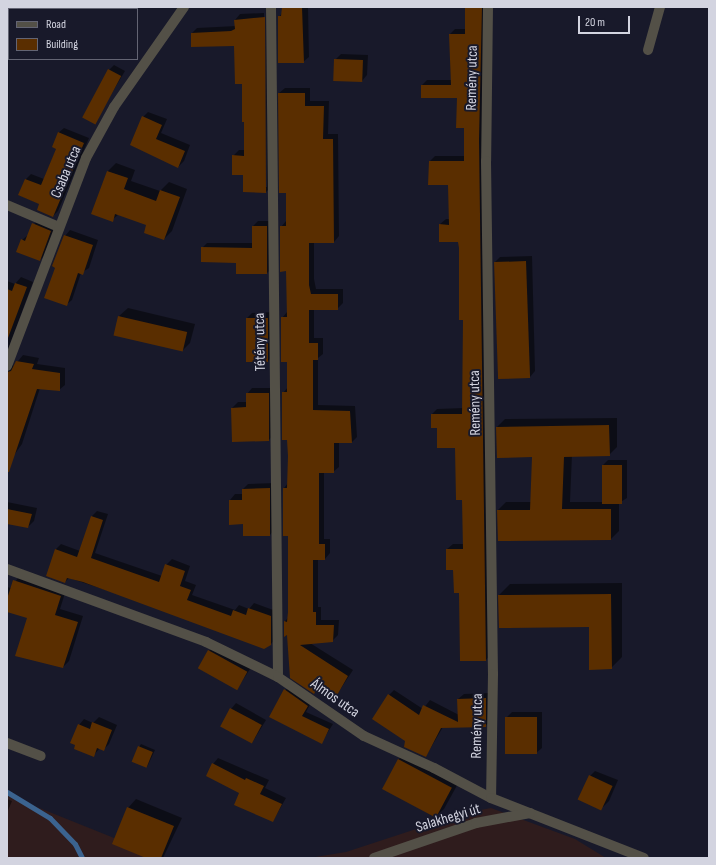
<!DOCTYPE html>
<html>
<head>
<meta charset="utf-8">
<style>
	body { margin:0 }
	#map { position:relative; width:716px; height:865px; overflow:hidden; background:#18192a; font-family:"Sofia Sans Condensed",sans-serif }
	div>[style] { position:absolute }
	.industrial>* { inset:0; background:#2f1c1d }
	.shadow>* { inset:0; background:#0007 }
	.stream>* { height:5px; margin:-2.5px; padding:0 2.5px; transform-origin:2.5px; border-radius:2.5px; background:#3b638f }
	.building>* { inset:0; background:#5a2e00; transform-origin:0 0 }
	.minor>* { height:10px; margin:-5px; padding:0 5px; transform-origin:5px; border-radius:5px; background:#535047 }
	span { translate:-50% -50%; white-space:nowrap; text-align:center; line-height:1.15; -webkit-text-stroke:4px #18192a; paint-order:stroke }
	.street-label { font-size:15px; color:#d3d4e0 }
	.frame { position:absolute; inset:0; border:8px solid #d3d4e0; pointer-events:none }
	.legend { position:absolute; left:8px; top:8px; width:130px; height:52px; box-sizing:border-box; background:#18192a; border:1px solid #636473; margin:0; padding:5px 7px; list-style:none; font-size:12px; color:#d3d4e0 }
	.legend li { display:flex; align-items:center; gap:8px; height:20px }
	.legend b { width:20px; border:1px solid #636473 }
	.scale { position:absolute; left:578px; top:16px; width:52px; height:18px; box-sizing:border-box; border:2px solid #d3d4e0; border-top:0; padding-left:5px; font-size:12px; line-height:14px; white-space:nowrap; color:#d3d4e0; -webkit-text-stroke:3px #18192a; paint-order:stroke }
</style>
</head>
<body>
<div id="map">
	<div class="industrial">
		<div style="clip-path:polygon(7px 795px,164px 858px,7px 858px)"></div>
		<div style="clip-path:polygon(491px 808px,575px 839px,606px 858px,309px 858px,346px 852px,465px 813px)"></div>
	</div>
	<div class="shadow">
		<div style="clip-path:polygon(7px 7px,26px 7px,9px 9px,7px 39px)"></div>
		<div style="clip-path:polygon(283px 7px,308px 7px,309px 57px,303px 62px,279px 17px,282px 13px)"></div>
		<div style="clip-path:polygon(466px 7px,487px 7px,491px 654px,486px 660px,447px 549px,453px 544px,464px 544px,463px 499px,456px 447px,438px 427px,432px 414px,437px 409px,463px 408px,464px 319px,459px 241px,440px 224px,446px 219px,450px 219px,449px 184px,430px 161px,435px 156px,465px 156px,465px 127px,458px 97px,422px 85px,427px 80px,451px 80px,450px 34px,455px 29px,466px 29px)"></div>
		<div style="clip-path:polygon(270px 12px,272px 186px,266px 192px,244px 191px,244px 174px,233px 156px,239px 150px,245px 150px,245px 121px,243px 83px,235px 45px,192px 33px,197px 28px,236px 26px,235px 20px,240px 14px,264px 13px,265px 187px,267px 187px,266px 13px)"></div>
		<div style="clip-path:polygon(341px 54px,368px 55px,367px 75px,362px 81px,335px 60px)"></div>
		<div style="clip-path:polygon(114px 65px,125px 71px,94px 123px,109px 70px)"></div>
		<div style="clip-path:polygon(285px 88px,310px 88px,310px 101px,329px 101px,328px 134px,338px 134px,339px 236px,334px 242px,314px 242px,314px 279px,316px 289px,343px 289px,343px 303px,337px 309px,314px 309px,314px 338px,323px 338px,323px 354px,318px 358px,318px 405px,355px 406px,357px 437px,352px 442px,339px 442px,339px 467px,333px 472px,324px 472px,324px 539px,330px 539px,330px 553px,325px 559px,318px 559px,318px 607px,321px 607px,321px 620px,339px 620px,338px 635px,332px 641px,310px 643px,353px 670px,336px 696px,320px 687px,314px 693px,288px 634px,285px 636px,285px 621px,289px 617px,289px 535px,284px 488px,288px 483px,288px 439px,283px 393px,288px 387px,288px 361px,282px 318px,287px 312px,287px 270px,281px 227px,286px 221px,287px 192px,279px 93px)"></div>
		<div style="clip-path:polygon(148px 112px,167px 119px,161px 133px,190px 145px,184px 161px,178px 167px,131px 145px,143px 117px)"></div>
		<div style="clip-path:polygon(64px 128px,89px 138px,58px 211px,53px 216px,40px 204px,19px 195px,26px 179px,31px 174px,44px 179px,57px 148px,58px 133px)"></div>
		<div style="clip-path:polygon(116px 163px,135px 170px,131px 181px,160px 191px,169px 182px,187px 189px,172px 231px,164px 239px,148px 224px,119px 214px,112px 220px,108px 171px)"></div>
		<div style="clip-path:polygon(38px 218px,56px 225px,45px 255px,40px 260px,22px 240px,28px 235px)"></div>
		<div style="clip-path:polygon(258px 221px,271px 221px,272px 268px,267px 273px,202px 248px,207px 243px,253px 243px,253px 226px)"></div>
		<div style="clip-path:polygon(70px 230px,98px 240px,89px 268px,81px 273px,72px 300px,66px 305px,56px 267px,65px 236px)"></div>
		<div style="clip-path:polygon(532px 256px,535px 371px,530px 377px,495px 262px,500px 257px)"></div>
		<div style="clip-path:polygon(21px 277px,33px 282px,7px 352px,7px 281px,15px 284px)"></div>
		<div style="clip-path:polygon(128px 308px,195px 324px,190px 343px,182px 351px,119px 316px)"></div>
		<div style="clip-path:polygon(273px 312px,273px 355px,268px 361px,247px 318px,252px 313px)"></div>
		<div style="clip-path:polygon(23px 355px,39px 358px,37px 364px,65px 368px,65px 385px,59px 390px,40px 388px,22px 444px,7px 465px,7px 362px,14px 366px)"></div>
		<div style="clip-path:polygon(252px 388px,274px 388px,274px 434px,269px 440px,232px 408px,238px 402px,247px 402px,247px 394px)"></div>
		<div style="clip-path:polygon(617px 418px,617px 447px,609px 455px,572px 455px,570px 502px,602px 502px,603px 465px,608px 460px,627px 460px,627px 498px,619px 503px,619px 531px,611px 539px,498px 510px,506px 502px,532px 502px,533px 456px,497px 427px,505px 419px)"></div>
		<div style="clip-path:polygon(275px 483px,275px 529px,270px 535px,230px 500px,235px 494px,243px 494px,243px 489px,248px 484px)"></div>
		<div style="clip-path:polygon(7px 502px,37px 508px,34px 521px,28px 527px,7px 523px)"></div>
		<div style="clip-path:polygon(97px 511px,108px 514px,95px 553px,162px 576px,166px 565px,172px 559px,190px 566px,185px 581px,196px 585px,192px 595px,235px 610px,239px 605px,249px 609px,254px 603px,276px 611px,276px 638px,271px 644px,69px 578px,65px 582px,55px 550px,61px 544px,80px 551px,92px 516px)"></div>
		<div style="clip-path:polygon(20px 575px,66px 590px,60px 609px,83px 616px,69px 661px,63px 667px,29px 618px,7px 611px,7px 587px,11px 588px)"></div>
		<div style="clip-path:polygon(622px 583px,622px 657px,611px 668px,590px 626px,499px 595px,510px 584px)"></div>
		<div style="clip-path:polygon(215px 645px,252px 666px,237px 689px,209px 651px)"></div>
		<div style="clip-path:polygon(289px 685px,312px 701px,306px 712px,333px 724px,321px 743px,271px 716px)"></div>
		<div style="clip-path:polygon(394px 690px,423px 709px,430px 700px,459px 715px,458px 699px,464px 694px,491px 693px,491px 721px,485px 726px,443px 727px,426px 756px,406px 741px,389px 695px)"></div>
		<div style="clip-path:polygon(236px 703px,266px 720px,252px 743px,231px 709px)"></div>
		<div style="clip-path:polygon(512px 712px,542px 712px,542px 748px,536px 753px,506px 718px)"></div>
		<div style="clip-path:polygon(99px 717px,117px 725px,109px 744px,103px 750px,100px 748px,93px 756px,79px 725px,84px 719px,93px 723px)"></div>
		<div style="clip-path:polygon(141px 744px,155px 750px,147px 767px,139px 747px)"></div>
		<div style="clip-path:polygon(407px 751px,460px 780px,444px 809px,435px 817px,383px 788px,399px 759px)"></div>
		<div style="clip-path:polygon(218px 758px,269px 780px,265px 788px,286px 798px,273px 821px,213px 764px)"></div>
		<div style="clip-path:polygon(595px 771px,618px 780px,609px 801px,603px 807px,590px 776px)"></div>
		<div style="clip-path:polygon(7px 799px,12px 801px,7px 813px)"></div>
		<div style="clip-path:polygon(136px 799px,182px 818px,163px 858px,148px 858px,128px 808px)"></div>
	</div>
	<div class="stream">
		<div style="left:7px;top:792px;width:50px;rotate:31.2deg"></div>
		<div style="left:50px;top:818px;width:36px;rotate:46deg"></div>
		<div style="left:75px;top:844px;width:16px;rotate:63deg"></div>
	</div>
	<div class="building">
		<div style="clip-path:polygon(282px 7px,302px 7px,304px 63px,278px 63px,278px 16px,281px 16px)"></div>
		<div style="clip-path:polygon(465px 7px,482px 7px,479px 140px,486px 661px,460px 661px,459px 593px,454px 593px,453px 570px,446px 570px,446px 549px,463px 549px,462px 500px,456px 500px,455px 448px,437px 448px,437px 428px,431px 428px,431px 414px,462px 414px,463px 320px,459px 320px,459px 248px,458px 242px,439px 242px,439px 224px,449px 225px,448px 185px,428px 185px,429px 161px,464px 161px,464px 128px,456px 128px,457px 98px,421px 98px,421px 85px,451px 85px,449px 34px,465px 34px)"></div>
		<div style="clip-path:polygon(265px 17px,266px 193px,243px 192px,243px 175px,232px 175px,232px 155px,244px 156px,244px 122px,242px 122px,242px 84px,235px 84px,234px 46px,191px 47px,191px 33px,231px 31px,235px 29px,234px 20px)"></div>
		<div style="left:334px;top:59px;width:29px;height:22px;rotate:2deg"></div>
		<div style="left:108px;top:69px;width:15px;height:55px;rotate:28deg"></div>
		<div style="clip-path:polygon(278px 93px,305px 93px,305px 106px,324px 106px,323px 139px,333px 139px,334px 243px,309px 243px,309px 285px,311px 294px,338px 294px,338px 310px,309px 310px,309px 343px,318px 343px,318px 360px,313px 360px,313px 410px,350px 411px,352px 443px,334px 443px,334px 473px,319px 473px,319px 544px,325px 544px,325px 560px,313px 560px,313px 612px,316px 612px,316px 625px,334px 625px,333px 642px,300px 645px,348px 676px,336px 697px,318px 687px,314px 694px,290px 678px,287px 635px,284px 637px,284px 621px,287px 622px,288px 612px,288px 536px,283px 536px,283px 488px,287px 488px,288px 456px,287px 440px,282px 440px,282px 392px,287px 392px,287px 362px,281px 362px,281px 317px,287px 317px,286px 271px,280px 272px,280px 226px,286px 226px,286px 193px,279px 193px)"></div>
		<div style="clip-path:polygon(142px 116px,162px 125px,156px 139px,185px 151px,178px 168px,130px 145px)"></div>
		<div style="clip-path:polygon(58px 132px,84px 143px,53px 217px,37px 210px,39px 204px,18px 195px,25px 179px,41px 185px,56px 149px,52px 147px)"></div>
		<div style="clip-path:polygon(107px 171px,128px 178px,124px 189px,156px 201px,160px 190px,180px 197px,164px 240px,144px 233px,146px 225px,115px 214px,113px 222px,91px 214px)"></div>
		<div style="clip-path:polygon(32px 223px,51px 231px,40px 261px,16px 252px,21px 239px,25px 241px)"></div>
		<div style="clip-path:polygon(252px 226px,267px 226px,267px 274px,236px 274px,236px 263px,201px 262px,201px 247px,252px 248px)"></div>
		<div style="clip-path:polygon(64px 235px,93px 245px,83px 275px,78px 273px,67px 306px,44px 298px,55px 268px,52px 266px)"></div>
		<div style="left:526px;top:261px;width:117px;height:32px;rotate:88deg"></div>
		<div style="clip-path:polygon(15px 283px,27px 287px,8px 338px,7px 289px,12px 291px)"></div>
		<div style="left:118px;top:316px;width:71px;height:20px;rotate:13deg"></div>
		<div style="left:246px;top:318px;width:22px;height:44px"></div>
		<div style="clip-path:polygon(16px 361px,34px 364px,32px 369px,60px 373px,60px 391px,37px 389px,9px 472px,7px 472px,7px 372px,11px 371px)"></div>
		<div style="clip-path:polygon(246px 393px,269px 393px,269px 441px,232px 442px,231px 408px,246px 407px)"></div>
		<div style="clip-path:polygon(609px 425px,610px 456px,564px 457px,562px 509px,611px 509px,611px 540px,498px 541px,497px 510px,530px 510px,532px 457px,497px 458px,496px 427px)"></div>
		<div style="left:602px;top:465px;width:20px;height:39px"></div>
		<div style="clip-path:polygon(270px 488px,270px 536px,243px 536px,243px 524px,229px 525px,229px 500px,242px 500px,242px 489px)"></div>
		<div style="clip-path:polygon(7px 509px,32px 514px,28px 528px,7px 524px)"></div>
		<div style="clip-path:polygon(91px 516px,103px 520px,91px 558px,159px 582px,165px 564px,185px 571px,180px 586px,191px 590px,187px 600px,231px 616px,233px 610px,246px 615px,248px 608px,271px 616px,271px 645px,264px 649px,83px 582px,67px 578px,65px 583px,46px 576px,55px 549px,77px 557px)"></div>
		<div style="clip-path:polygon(13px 580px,61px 596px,55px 615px,78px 622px,63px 668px,15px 656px,27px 618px,7px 612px,7px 599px)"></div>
		<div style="clip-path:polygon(611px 594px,612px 669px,589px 670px,589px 627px,499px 628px,498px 595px)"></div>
		<div style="left:208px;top:650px;width:45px;height:21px;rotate:29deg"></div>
		<div style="clip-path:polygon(284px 689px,308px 706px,302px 716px,329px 729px,322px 744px,269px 717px)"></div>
		<div style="clip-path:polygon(388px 694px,419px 715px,423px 705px,458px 722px,457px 699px,486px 698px,486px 727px,441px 728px,426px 757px,404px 747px,405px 741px,372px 719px)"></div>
		<div style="left:230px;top:708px;width:36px;height:21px;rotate:28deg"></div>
		<div style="left:505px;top:717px;width:32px;height:37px"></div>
		<div style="clip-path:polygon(92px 722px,112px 730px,104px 751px,97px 748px,94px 757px,74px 749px,75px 745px,70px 743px,78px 724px,90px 729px)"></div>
		<div style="left:138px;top:746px;width:16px;height:17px;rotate:22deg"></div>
		<div style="left:398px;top:759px;width:61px;height:34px;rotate:28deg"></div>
		<div style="clip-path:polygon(212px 763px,245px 780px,246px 778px,264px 786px,260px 794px,282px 804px,273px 822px,234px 805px,239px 793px,206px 776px)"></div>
		<div style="left:589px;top:775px;width:26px;height:27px;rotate:25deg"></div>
		<div style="clip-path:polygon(127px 807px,174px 826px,161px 858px,146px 858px,112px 844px)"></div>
	</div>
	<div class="minor">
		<div style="left:271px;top:7px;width:670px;rotate:89.4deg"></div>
		<div style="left:488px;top:7px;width:154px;rotate:90.7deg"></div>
		<div style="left:486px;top:161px;width:513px;rotate:89.22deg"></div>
		<div style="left:493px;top:674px;width:124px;rotate:90.9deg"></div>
		<div style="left:648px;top:50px;width:45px;rotate:-74.4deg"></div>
		<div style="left:7px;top:205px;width:56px;rotate:22.9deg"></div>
		<div style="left:7px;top:366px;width:222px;rotate:-69.2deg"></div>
		<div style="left:86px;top:158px;width:58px;rotate:-61.2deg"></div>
		<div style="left:114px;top:107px;width:122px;rotate:-55deg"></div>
		<div style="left:7px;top:569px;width:212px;rotate:20.1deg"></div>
		<div style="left:206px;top:642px;width:80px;rotate:25.9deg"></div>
		<div style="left:278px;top:677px;width:104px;rotate:34.5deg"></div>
		<div style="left:364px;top:736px;width:77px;rotate:24.6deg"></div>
		<div style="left:434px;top:768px;width:64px;rotate:27.8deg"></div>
		<div style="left:491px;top:798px;width:164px;rotate:21.4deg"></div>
		<div style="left:7px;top:743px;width:36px;rotate:21deg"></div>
		<div style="left:374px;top:858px;width:108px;rotate:-18.9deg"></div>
		<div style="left:476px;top:823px;width:55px;rotate:-10.5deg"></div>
	</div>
	<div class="street-label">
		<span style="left:472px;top:78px;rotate:-89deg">Remény utca</span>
		<span style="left:66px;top:172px;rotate:-67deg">Csaba utca</span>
		<span style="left:260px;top:342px;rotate:-91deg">Tétény utca</span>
		<span style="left:475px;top:403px;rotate:-91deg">Remény utca</span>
		<span style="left:335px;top:698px;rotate:35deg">Álmos utca</span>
		<span style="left:477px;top:726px;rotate:-89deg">Remény utca</span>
		<span style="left:448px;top:818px;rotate:-17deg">Salakhegyi út</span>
	</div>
	<div class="frame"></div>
	<ul class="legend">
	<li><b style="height:5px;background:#535047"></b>Road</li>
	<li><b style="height:11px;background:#5a2e00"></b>Building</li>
	</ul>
	<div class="scale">20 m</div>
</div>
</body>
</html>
